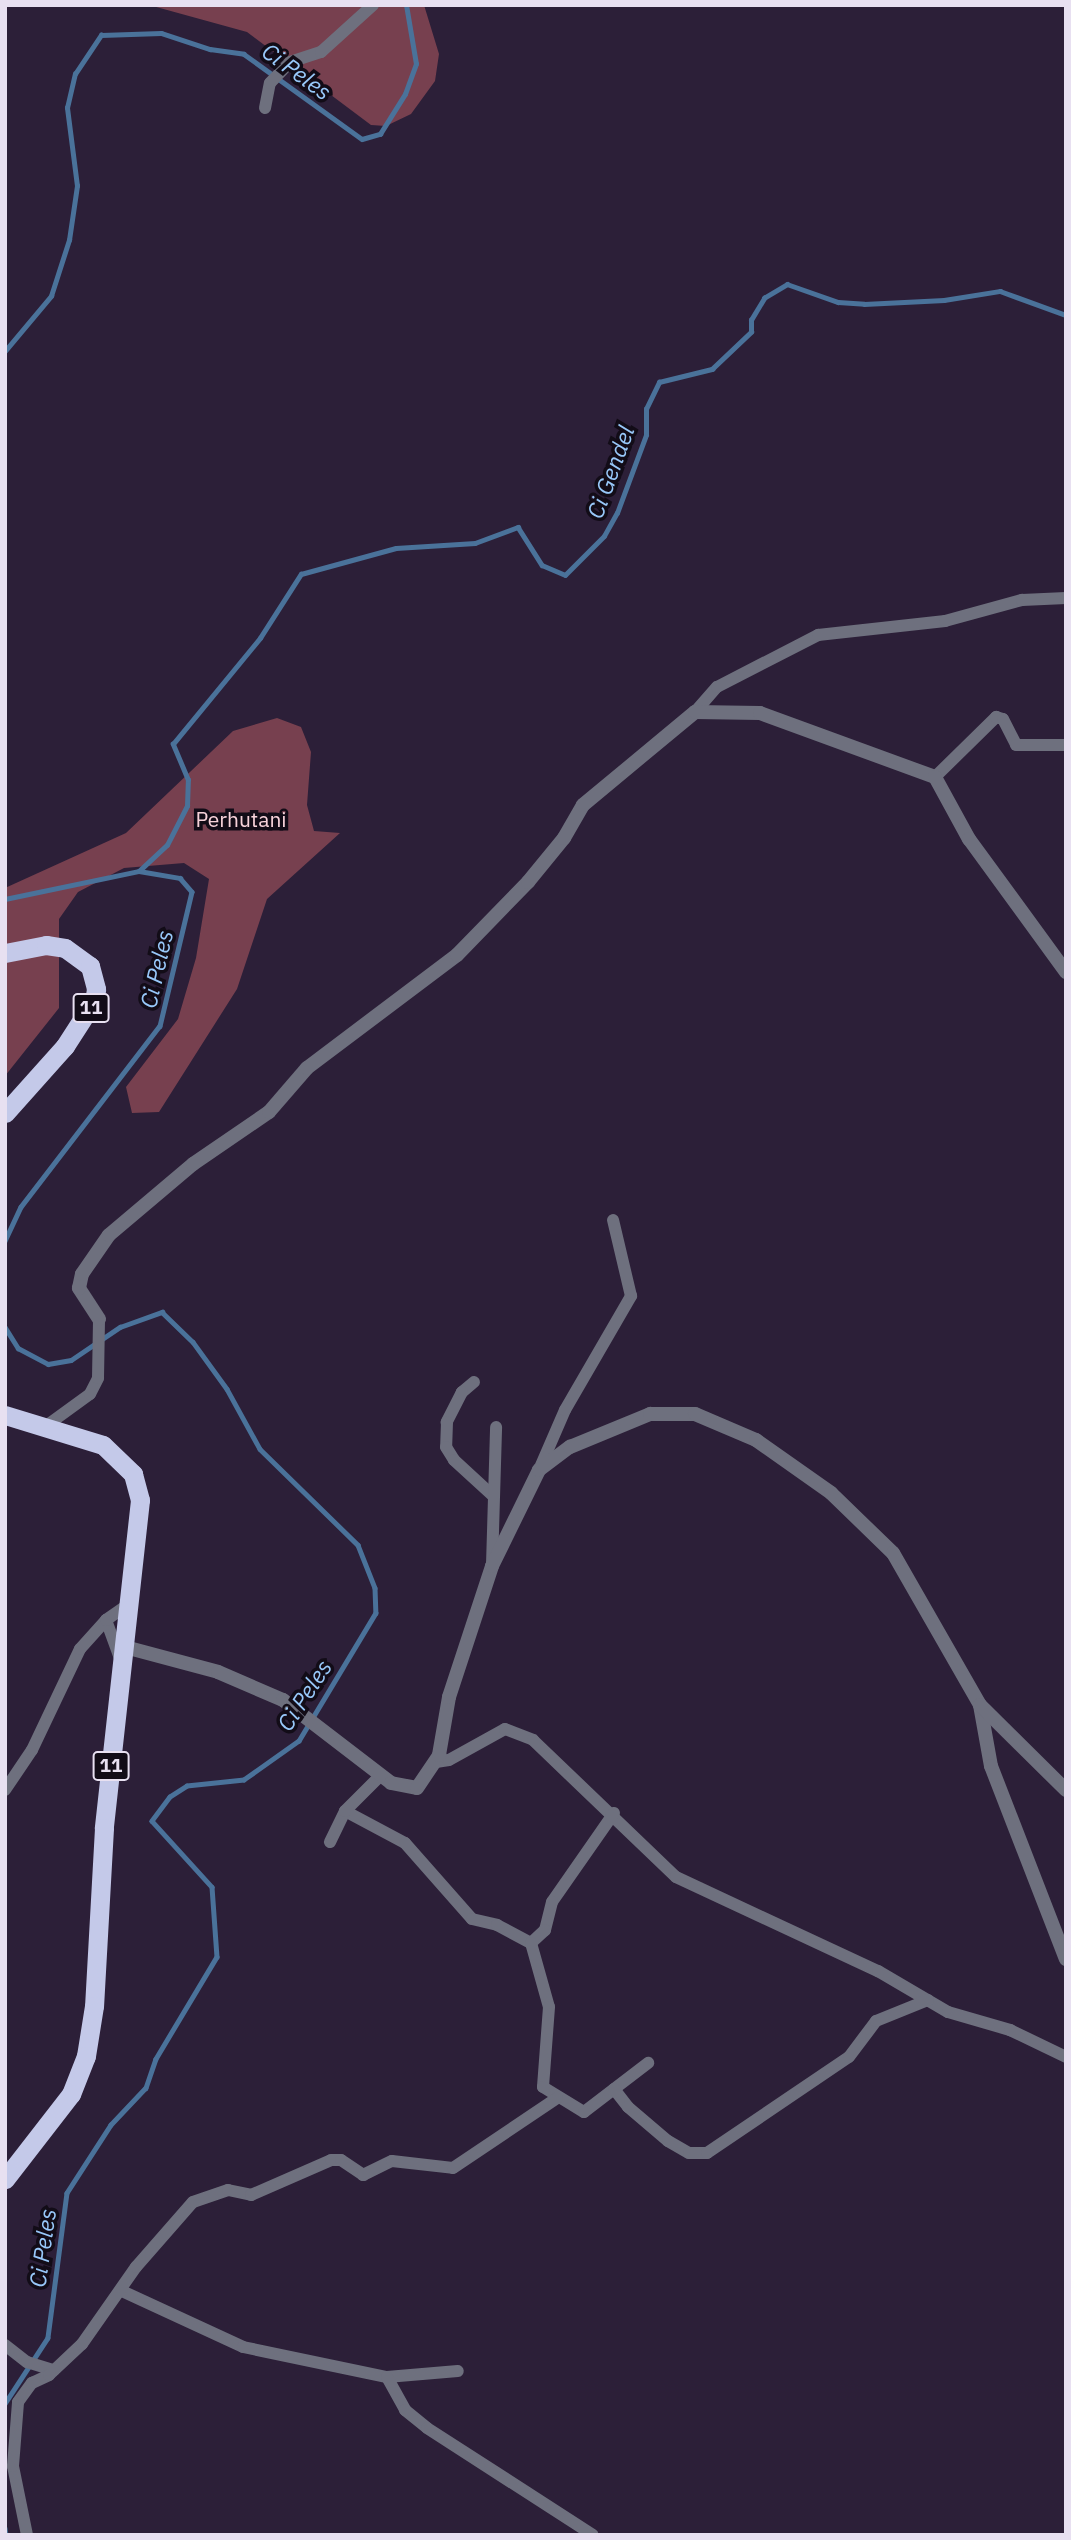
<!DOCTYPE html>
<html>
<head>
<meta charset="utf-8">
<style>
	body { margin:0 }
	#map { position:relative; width:1071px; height:2540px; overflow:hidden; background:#2c1f38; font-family:"IBM Plex Sans",sans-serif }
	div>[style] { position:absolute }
	.forest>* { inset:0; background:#77404f }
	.stream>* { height:4.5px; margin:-2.25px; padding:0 2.25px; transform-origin:2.25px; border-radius:2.25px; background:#4a729a }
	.minor>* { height:12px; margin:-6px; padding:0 6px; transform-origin:6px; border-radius:6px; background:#6e707e }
	.tertiary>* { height:14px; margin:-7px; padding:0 7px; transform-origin:7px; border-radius:7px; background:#6e707e }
	.trunk>* { height:19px; margin:-9.5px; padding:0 9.5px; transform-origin:9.5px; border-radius:9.5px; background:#c4c9e9 }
	span { translate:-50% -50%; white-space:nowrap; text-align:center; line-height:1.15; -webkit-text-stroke:7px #120c17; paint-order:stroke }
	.shield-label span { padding:2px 5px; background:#120c17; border:2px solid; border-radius:5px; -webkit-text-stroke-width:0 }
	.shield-label { font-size:19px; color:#e8e0f1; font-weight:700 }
	.park-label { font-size:21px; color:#f7d2da }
	.water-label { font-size:23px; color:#98c8f9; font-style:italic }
	.frame { position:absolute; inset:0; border:7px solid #e8e0f1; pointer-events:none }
</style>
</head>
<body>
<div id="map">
	<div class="forest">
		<div style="clip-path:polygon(149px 5px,424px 5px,439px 54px,435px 81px,411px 114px,386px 126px,371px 125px,247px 32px)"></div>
		<div style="clip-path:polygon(277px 718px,301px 727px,311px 752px,307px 805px,314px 831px,340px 833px,267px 899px,237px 989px,159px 1112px,132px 1113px,126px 1087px,178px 1019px,196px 958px,209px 879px,184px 863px,124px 868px,78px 892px,59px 919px,59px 1008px,5px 1076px,5px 888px,126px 833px,233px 731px)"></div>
	</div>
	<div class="stream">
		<div style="left:5px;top:351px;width:72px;rotate:-50.1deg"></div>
		<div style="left:51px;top:296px;width:59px;rotate:-72.2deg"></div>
		<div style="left:69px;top:240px;width:55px;rotate:-81.6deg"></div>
		<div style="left:77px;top:186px;width:79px;rotate:-97.3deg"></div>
		<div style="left:67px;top:108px;width:35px;rotate:-77deg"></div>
		<div style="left:75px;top:74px;width:47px;rotate:-56.3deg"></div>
		<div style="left:101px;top:35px;width:60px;rotate:-1.9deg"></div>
		<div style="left:161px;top:33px;width:52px;rotate:18.1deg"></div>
		<div style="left:210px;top:49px;width:34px;rotate:8deg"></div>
		<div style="left:244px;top:54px;width:145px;rotate:35.8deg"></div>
		<div style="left:362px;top:139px;width:19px;rotate:-16deg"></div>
		<div style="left:380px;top:134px;width:47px;rotate:-58deg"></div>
		<div style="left:405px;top:94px;width:32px;rotate:-70deg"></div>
		<div style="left:416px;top:64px;width:60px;rotate:-99.6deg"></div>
		<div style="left:139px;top:871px;width:38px;rotate:-43deg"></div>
		<div style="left:167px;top:845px;width:44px;rotate:-62.9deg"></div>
		<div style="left:187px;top:806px;width:26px;rotate:-88deg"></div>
		<div style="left:188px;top:780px;width:39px;rotate:-113deg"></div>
		<div style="left:173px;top:744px;width:137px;rotate:-50.6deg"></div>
		<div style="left:260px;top:638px;width:76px;rotate:-57.4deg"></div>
		<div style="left:301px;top:574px;width:98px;rotate:-15.3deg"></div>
		<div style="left:396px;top:548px;width:79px;rotate:-3.6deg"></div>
		<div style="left:475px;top:543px;width:46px;rotate:-20.4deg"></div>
		<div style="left:518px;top:527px;width:45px;rotate:57.7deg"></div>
		<div style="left:542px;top:565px;width:25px;rotate:23deg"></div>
		<div style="left:565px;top:575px;width:55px;rotate:-45deg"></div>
		<div style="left:604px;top:536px;width:26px;rotate:-61deg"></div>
		<div style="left:617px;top:513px;width:83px;rotate:-69.6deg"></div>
		<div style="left:646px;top:435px;width:26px;rotate:-90deg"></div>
		<div style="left:646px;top:409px;width:30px;rotate:-64deg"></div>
		<div style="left:659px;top:382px;width:55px;rotate:-13.8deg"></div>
		<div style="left:712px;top:369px;width:54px;rotate:-43.5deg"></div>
		<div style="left:751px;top:332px;width:12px;rotate:-90deg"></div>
		<div style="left:751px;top:320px;width:26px;rotate:-59deg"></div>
		<div style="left:764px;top:298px;width:27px;rotate:-31deg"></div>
		<div style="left:787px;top:284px;width:54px;rotate:19.4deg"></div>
		<div style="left:838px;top:302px;width:26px;rotate:4deg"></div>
		<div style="left:864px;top:304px;width:80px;rotate:-2.9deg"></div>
		<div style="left:944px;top:300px;width:57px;rotate:-9.1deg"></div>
		<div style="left:1000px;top:291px;width:70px;rotate:20deg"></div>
		<div style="left:5px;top:899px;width:137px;rotate:-11.8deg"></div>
		<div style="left:139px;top:871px;width:42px;rotate:9.7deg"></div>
		<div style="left:180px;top:878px;width:18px;rotate:49deg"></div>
		<div style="left:192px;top:892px;width:138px;rotate:103.4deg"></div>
		<div style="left:160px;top:1026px;width:228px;rotate:127.5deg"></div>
		<div style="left:21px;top:1207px;width:38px;rotate:115deg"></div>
		<div style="left:5px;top:1327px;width:25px;rotate:58deg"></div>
		<div style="left:18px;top:1348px;width:34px;rotate:28deg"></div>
		<div style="left:48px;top:1364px;width:23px;rotate:-10deg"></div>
		<div style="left:71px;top:1360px;width:59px;rotate:-34deg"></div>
		<div style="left:120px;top:1327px;width:45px;rotate:-19.7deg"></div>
		<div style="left:162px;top:1312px;width:43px;rotate:44.1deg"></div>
		<div style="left:193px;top:1342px;width:58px;rotate:54.1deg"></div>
		<div style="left:227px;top:1389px;width:68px;rotate:61.2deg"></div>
		<div style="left:260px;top:1449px;width:137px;rotate:44.4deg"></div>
		<div style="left:358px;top:1545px;width:46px;rotate:68.4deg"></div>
		<div style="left:375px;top:1588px;width:25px;rotate:88deg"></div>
		<div style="left:376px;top:1613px;width:149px;rotate:121deg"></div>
		<div style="left:299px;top:1741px;width:67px;rotate:144.7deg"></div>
		<div style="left:244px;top:1780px;width:57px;rotate:174deg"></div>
		<div style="left:187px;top:1786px;width:20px;rotate:147deg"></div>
		<div style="left:170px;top:1797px;width:30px;rotate:127deg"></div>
		<div style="left:152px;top:1821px;width:89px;rotate:47.7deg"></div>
		<div style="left:212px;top:1887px;width:70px;rotate:85.9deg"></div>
		<div style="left:217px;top:1957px;width:119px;rotate:120.9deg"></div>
		<div style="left:156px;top:2059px;width:31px;rotate:109deg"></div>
		<div style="left:146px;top:2088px;width:51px;rotate:133.4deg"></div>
		<div style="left:111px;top:2125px;width:81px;rotate:122.9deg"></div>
		<div style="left:67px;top:2193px;width:146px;rotate:97.5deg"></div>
		<div style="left:48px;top:2338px;width:79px;rotate:123.1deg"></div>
		<div style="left:5px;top:2528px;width:7px;rotate:82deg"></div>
	</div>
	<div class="minor">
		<div style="left:265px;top:108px;width:25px;rotate:-79deg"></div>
		<div style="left:270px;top:83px;width:29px;rotate:-46deg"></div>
		<div style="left:290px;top:62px;width:33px;rotate:-18deg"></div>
		<div style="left:321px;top:52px;width:70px;rotate:-42.1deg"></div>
		<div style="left:695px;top:712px;width:33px;rotate:-49deg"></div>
		<div style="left:717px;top:687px;width:114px;rotate:-27.2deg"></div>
		<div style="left:818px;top:635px;width:128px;rotate:-6.3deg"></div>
		<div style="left:945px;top:621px;width:80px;rotate:-15.3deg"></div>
		<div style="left:1022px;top:600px;width:44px;rotate:-2.6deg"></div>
		<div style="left:935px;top:777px;width:86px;rotate:-44.5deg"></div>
		<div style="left:996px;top:717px;width:7px;rotate:16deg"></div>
		<div style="left:1003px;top:719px;width:29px;rotate:63deg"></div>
		<div style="left:1016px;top:745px;width:50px"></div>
		<div style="left:474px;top:1382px;width:16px;rotate:140deg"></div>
		<div style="left:462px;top:1392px;width:34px;rotate:117deg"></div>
		<div style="left:447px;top:1422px;width:25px;rotate:92deg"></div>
		<div style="left:446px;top:1447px;width:15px;rotate:58deg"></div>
		<div style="left:454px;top:1460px;width:52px;rotate:42.6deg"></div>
		<div style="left:46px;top:1426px;width:54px;rotate:-36deg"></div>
		<div style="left:90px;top:1394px;width:18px;rotate:-63deg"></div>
		<div style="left:98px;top:1378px;width:59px;rotate:-89deg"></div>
		<div style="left:539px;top:1470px;width:65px;rotate:-66.6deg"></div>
		<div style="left:565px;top:1410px;width:132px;rotate:-59.9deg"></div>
		<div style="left:631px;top:1296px;width:78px;rotate:-103.3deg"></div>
		<div style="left:492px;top:1565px;width:138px;rotate:-88.3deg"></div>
		<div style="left:106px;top:1620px;width:44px;rotate:69.9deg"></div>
		<div style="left:436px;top:1762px;width:13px;rotate:-9deg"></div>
		<div style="left:449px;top:1760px;width:64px;rotate:-29deg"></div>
		<div style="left:505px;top:1729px;width:30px;rotate:21deg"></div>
		<div style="left:533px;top:1740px;width:198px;rotate:43.8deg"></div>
		<div style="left:676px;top:1877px;width:223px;rotate:25deg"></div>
		<div style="left:878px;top:1971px;width:81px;rotate:30.4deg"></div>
		<div style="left:948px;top:2012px;width:65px;rotate:16.2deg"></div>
		<div style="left:1010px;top:2030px;width:62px;rotate:25.7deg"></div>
		<div style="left:5px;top:1790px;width:48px;rotate:-56deg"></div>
		<div style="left:32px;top:1750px;width:112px;rotate:-64.6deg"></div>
		<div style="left:80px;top:1649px;width:39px;rotate:-48deg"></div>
		<div style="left:106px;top:1620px;width:29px;rotate:-35deg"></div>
		<div style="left:345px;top:1811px;width:68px;rotate:28.1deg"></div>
		<div style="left:405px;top:1843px;width:101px;rotate:48.6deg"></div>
		<div style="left:472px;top:1919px;width:26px;rotate:13deg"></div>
		<div style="left:497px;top:1925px;width:38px;rotate:28deg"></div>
		<div style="left:614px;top:1813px;width:108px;rotate:124.9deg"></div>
		<div style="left:552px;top:1902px;width:29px;rotate:104deg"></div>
		<div style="left:545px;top:1930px;width:19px;rotate:137deg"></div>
		<div style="left:531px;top:1943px;width:66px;rotate:74.3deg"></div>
		<div style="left:549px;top:2007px;width:80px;rotate:94.3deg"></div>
		<div style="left:543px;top:2087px;width:48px;rotate:31.4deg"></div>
		<div style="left:584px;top:2112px;width:81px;rotate:-37.4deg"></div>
		<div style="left:330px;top:1842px;width:34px;rotate:-64deg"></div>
		<div style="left:345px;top:1811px;width:51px;rotate:-45deg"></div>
		<div style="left:614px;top:2089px;width:23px;rotate:52deg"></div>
		<div style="left:628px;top:2107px;width:52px;rotate:40.4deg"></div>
		<div style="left:668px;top:2141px;width:24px;rotate:30deg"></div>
		<div style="left:689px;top:2153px;width:18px"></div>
		<div style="left:707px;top:2153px;width:171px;rotate:-34.1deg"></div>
		<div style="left:849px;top:2057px;width:45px;rotate:-53.1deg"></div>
		<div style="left:876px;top:2021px;width:56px;rotate:-22deg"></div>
		<div style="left:122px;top:2291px;width:133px;rotate:24.8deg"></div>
		<div style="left:243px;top:2347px;width:147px;rotate:11.8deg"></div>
		<div style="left:387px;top:2377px;width:71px;rotate:-4.8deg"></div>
		<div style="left:5px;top:2345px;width:28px;rotate:38deg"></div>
		<div style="left:27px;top:2362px;width:28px;rotate:17deg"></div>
		<div style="left:387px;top:2377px;width:38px;rotate:61deg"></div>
		<div style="left:405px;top:2410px;width:28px;rotate:39deg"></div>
		<div style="left:427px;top:2428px;width:197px;rotate:32.8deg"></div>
		<div style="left:27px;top:2535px;width:70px;rotate:-101.5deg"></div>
		<div style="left:13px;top:2466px;width:64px;rotate:-85.5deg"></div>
		<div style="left:18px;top:2402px;width:24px;rotate:-54deg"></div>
		<div style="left:32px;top:2383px;width:19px;rotate:-25deg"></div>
		<div style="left:49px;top:2375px;width:45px;rotate:-43.2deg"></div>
		<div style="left:82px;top:2344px;width:94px;rotate:-55deg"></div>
		<div style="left:136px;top:2267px;width:86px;rotate:-48.8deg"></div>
		<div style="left:193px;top:2202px;width:37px;rotate:-19deg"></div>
		<div style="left:228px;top:2190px;width:24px;rotate:12deg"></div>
		<div style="left:251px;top:2195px;width:87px;rotate:-23.6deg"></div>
		<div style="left:331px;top:2160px;width:10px"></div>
		<div style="left:341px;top:2160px;width:27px;rotate:34deg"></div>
		<div style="left:363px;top:2175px;width:32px;rotate:-26deg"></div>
		<div style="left:392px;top:2161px;width:61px;rotate:6.5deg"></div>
		<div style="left:453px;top:2168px;width:125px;rotate:-33.9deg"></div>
	</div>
	<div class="tertiary">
		<div style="left:99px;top:1319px;width:37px;rotate:-123deg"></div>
		<div style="left:79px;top:1288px;width:14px;rotate:-78deg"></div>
		<div style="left:82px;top:1274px;width:47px;rotate:-55.3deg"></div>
		<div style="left:109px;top:1235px;width:110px;rotate:-40.2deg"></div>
		<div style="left:193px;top:1164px;width:92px;rotate:-34.4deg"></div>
		<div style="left:269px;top:1112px;width:58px;rotate:-49.2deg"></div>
		<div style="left:307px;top:1068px;width:188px;rotate:-37deg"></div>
		<div style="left:457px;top:955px;width:102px;rotate:-45.8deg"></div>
		<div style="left:528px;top:882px;width:57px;rotate:-50.7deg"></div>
		<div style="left:564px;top:838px;width:38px;rotate:-60deg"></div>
		<div style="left:583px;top:805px;width:146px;rotate:-39.7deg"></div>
		<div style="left:695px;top:712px;width:65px;rotate:0.9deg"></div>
		<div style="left:760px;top:713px;width:186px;rotate:20.1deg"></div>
		<div style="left:935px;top:777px;width:71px;rotate:61.3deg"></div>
		<div style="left:969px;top:839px;width:165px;rotate:53.9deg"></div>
		<div style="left:125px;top:1647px;width:96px;rotate:15deg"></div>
		<div style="left:218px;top:1672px;width:71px;rotate:23.3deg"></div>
		<div style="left:283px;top:1700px;width:136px;rotate:37.5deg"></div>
		<div style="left:391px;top:1783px;width:26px;rotate:11deg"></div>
		<div style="left:417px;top:1788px;width:40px;rotate:-56deg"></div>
		<div style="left:439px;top:1755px;width:59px;rotate:-80.2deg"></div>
		<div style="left:449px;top:1697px;width:138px;rotate:-71.8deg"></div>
		<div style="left:492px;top:1566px;width:107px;rotate:-63.9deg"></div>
		<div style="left:539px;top:1470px;width:39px;rotate:-37deg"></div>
		<div style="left:570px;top:1447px;width:87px;rotate:-22.4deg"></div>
		<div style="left:650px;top:1414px;width:45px"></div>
		<div style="left:695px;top:1414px;width:66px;rotate:23.1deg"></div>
		<div style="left:756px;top:1440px;width:92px;rotate:35.2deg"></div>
		<div style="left:831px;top:1493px;width:86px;rotate:44.1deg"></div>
		<div style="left:893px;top:1553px;width:175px;rotate:60.2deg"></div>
		<div style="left:980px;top:1705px;width:62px;rotate:79.8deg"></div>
		<div style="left:991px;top:1766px;width:207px;rotate:68.8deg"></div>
		<div style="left:980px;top:1705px;width:121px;rotate:44.7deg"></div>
	</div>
	<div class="trunk">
		<div style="left:5px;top:953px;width:42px;rotate:-11deg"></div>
		<div style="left:46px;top:945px;width:19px;rotate:9deg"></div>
		<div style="left:65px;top:948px;width:31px;rotate:36deg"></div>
		<div style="left:90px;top:966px;width:24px;rotate:75deg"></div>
		<div style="left:96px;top:989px;width:12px;rotate:99deg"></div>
		<div style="left:94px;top:1001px;width:54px;rotate:122.8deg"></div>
		<div style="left:65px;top:1046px;width:90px;rotate:131.8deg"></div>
		<div style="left:5px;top:1415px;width:102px;rotate:17deg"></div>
		<div style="left:103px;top:1445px;width:42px;rotate:44deg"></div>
		<div style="left:133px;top:1474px;width:27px;rotate:75deg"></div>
		<div style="left:140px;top:1500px;width:330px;rotate:96.3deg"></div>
		<div style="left:104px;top:1828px;width:178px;rotate:93.2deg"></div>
		<div style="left:94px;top:2006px;width:51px;rotate:99.1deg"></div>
		<div style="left:86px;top:2056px;width:41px;rotate:111.5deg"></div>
		<div style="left:71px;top:2094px;width:108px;rotate:127.8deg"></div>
	</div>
	<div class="shield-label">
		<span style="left:91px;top:1008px">11</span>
		<span style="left:111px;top:1766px">11</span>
	</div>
	<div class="park-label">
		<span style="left:241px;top:819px">Perhutani</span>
	</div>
	<div class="water-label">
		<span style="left:297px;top:71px;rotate:36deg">Ci Peles</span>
		<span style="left:610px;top:472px;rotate:-70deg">Ci Gendel</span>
		<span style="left:156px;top:969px;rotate:-77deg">Ci Peles</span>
		<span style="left:304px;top:1695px;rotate:-57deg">Ci Peles</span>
		<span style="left:42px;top:2248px;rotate:-82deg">Ci Peles</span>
	</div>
	<div class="frame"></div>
</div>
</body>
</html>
